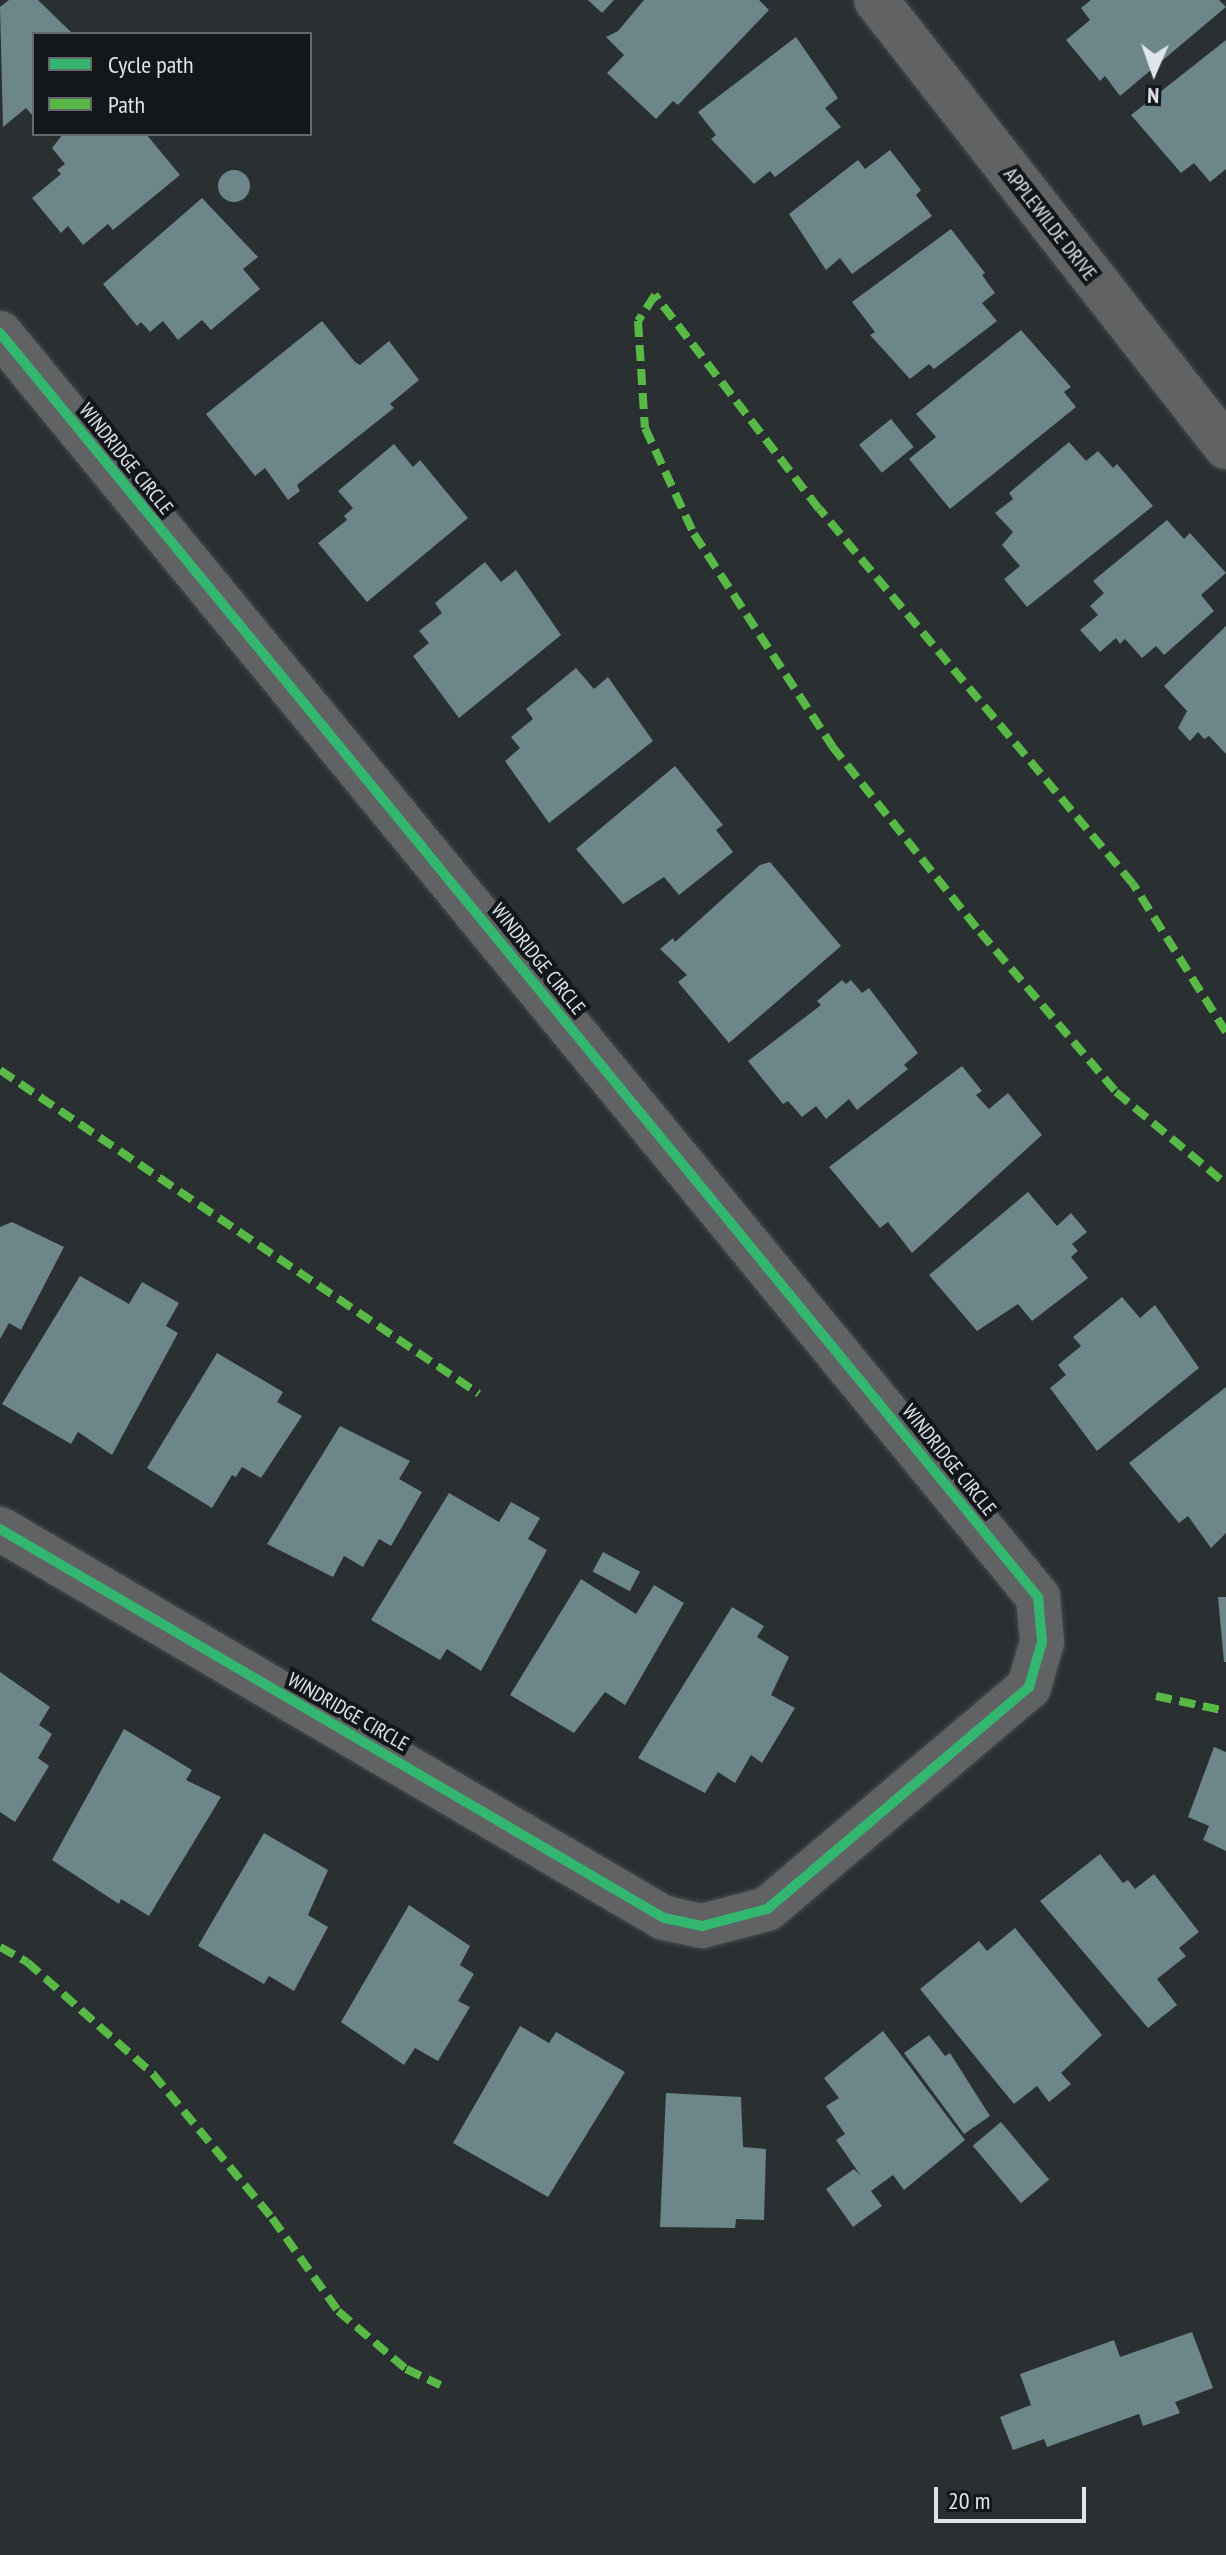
<!DOCTYPE html>
<html>
<head>
<meta charset="utf-8">
<style>
	body { margin:0 }
	#map { position:relative; width:1226px; height:2555px; overflow:hidden; background:#2a2f32; font-family:"PT Sans Narrow",sans-serif }
	div>[style] { position:absolute }
	.building>* { inset:0; background:#6c8689; transform-origin:0 0 }
	.round { border-radius:50% }
	.roads { filter:drop-shadow(0 0 2px #484c4e) drop-shadow(0 0 2px #484c4e) }
	.minor>* { height:44px; margin:-22px; padding:0 22px; transform-origin:22px; border-radius:22px; background:#606263 }
	.quiet>* { height:8px; margin-top:-4px; transform-origin:0; background:repeating-linear-gradient(90deg,#58b947 0 16px,transparent 0 24px) }
	.cycleway>* { height:10px; margin:-5px; padding:0 5px; transform-origin:5px; border-radius:5px; background:#33b770 }
	span { translate:-50% -50%; white-space:nowrap; text-align:center; line-height:1.15; -webkit-text-stroke:8px #131719; paint-order:stroke }
	.street-label { font-size:20px; color:#e0e5e9 }
	.legend { position:absolute; left:32px; top:32px; width:280px; height:104px; box-sizing:border-box; background:#131719; border:2px solid #65696c; margin:0; padding:10px 14px; list-style:none; font-size:24px; color:#e0e5e9 }
	.legend li { display:flex; align-items:center; gap:16px; height:40px }
	.legend b { width:40px; border:2px solid #65696c }
	.north { position:absolute; left:1114px; top:32px; width:80px; height:80px; -webkit-text-stroke:6px #131719; paint-order:stroke; rotate:182deg; font-size:22px; font-weight:700; line-height:32px; text-align:center; color:#e0e5e9 }
	.north::after { content:''; display:block; margin:auto; width:28px; height:36px; background:#e0e5e9; clip-path:polygon(50% 0,100% 100%,50% 72%,0 100%) }
	.scale { position:absolute; left:934px; top:2487px; width:152px; height:36px; box-sizing:border-box; border:4px solid #e0e5e9; border-top:0; padding-left:10px; font-size:24px; line-height:28px; white-space:nowrap; color:#e0e5e9; -webkit-text-stroke:6px #131719; paint-order:stroke }
</style>
</head>
<body>
<div id="map">
	<div class="building">
		<div style="clip-path:polygon(9px 0,38px 0,73px 34px,34px 34px,34px 117px,26px 108px,3px 127px,0 7px)"></div>
		<div style="clip-path:polygon(588px 0,614px 0,602px 13px)"></div>
		<div style="clip-path:polygon(644px 0,759px 0,769px 10px,678px 105px,673px 101px,656px 119px,607px 73px,624px 55px,606px 37px,618px 31px)"></div>
		<div style="clip-path:polygon(1091px 0,1219px 0,1226px 7px,1120px 96px,1105px 76px,1100px 81px,1066px 40px,1090px 20px,1081px 8px)"></div>
		<div style="clip-path:polygon(796px 37px,838px 98px,825px 108px,841px 127px,775px 177px,770px 171px,754px 184px,711px 139px,716px 135px,698px 112px)"></div>
		<div style="clip-path:polygon(1226px 40px,1226px 169px,1210px 182px,1194px 163px,1181px 173px,1131px 115px)"></div>
		<div style="clip-path:polygon(63px 134px,146px 134px,180px 175px,113px 230px,108px 224px,83px 245px,68px 226px,61px 233px,32px 198px,61px 174px,57px 170px,65px 164px,52px 148px)"></div>
		<div style="clip-path:polygon(890px 150px,921px 190px,916px 195px,932px 216px,852px 274px,840px 258px,826px 270px,789px 214px,858px 160px,865px 169px)"></div>
		<div class="round" style="left:218px;top:170px;width:32px;height:32px"></div>
		<div style="clip-path:polygon(202px 198px,258px 257px,243px 269px,260px 289px,211px 330px,202px 320px,178px 340px,163px 321px,150px 332px,141px 322px,137px 326px,103px 284px)"></div>
		<div style="clip-path:polygon(951px 229px,985px 273px,982px 275px,995px 293px,982px 303px,997px 321px,934px 369px,929px 364px,910px 379px,870px 335px,875px 332px,852px 302px)"></div>
		<div style="clip-path:polygon(322px 321px,355px 362px,360px 365px,389px 341px,419px 380px,390px 404px,394px 408px,297px 485px,300px 491px,288px 500px,265px 468px,255px 476px,206px 414px)"></div>
		<div style="clip-path:polygon(1021px 330px,1071px 387px,1064px 392px,1076px 407px,950px 509px,909px 459px,936px 437px,916px 414px)"></div>
		<div style="left:891px;top:419px;width:36px;height:41px;rotate:51deg"></div>
		<div style="clip-path:polygon(1069px 442px,1086px 461px,1098px 451px,1113px 468px,1117px 464px,1153px 506px,1027px 607px,1004px 579px,1020px 566px,1002px 545px,1013px 532px,995px 513px,1013px 499px,1009px 493px)"></div>
		<div style="clip-path:polygon(394px 444px,413px 467px,420px 460px,468px 518px,367px 602px,318px 543px,347px 520px,344px 516px,353px 508px,338px 491px)"></div>
		<div style="clip-path:polygon(1167px 520px,1184px 539px,1190px 533px,1226px 573px,1201px 595px,1214px 611px,1164px 655px,1156px 646px,1142px 658px,1125px 639px,1120px 644px,1116px 638px,1100px 652px,1080px 630px,1098px 615px,1090px 606px,1104px 593px,1093px 581px)"></div>
		<div style="clip-path:polygon(485px 562px,501px 582px,516px 570px,561px 635px,459px 718px,413px 656px,429px 643px,419px 631px,442px 613px,435px 603px)"></div>
		<div style="clip-path:polygon(1226px 626px,1226px 754px,1209px 736px,1204px 739px,1198px 732px,1190px 741px,1178px 728px,1187px 711px,1164px 686px)"></div>
		<div style="clip-path:polygon(576px 668px,594px 689px,608px 677px,653px 741px,549px 823px,505px 761px,520px 748px,511px 737px,533px 719px,526px 709px)"></div>
		<div style="clip-path:polygon(675px 766px,723px 825px,716px 830px,733px 852px,679px 895px,664px 877px,623px 904px,576px 849px)"></div>
		<div style="clip-path:polygon(770px 862px,841px 946px,729px 1043px,678px 982px,687px 975px,660px 949px,673px 938px,675px 942px,760px 865px)"></div>
		<div style="clip-path:polygon(842px 980px,846px 984px,851px 980px,862px 993px,869px 988px,918px 1053px,904px 1065px,908px 1069px,857px 1110px,849px 1099px,826px 1119px,816px 1106px,802px 1117px,788px 1101px,783px 1104px,748px 1061px,821px 1005px,817px 1001px)"></div>
		<div style="clip-path:polygon(962px 1066px,982px 1091px,976px 1095px,989px 1109px,1008px 1093px,1042px 1135px,912px 1253px,888px 1222px,880px 1228px,829px 1167px)"></div>
		<div style="clip-path:polygon(1028px 1192px,1057px 1226px,1071px 1213px,1087px 1232px,1072px 1244px,1078px 1251px,1071px 1257px,1088px 1278px,1032px 1321px,1018px 1304px,977px 1331px,929px 1275px)"></div>
		<div style="clip-path:polygon(12px 1222px,64px 1247px,21px 1330px,9px 1323px,0 1339px,0 1227px)"></div>
		<div style="clip-path:polygon(80px 1276px,129px 1304px,142px 1282px,179px 1303px,166px 1326px,178px 1333px,112px 1455px,78px 1432px,71px 1444px,2px 1404px)"></div>
		<div style="clip-path:polygon(1122px 1297px,1140px 1318px,1155px 1305px,1199px 1368px,1097px 1451px,1050px 1388px,1066px 1375px,1058px 1365px,1081px 1346px,1073px 1337px)"></div>
		<div style="clip-path:polygon(217px 1353px,283px 1392px,277px 1402px,302px 1416px,261px 1478px,242px 1467px,236px 1477px,232px 1475px,212px 1508px,147px 1468px)"></div>
		<div style="clip-path:polygon(1226px 1387px,1226px 1533px,1211px 1548px,1188px 1516px,1179px 1523px,1129px 1463px)"></div>
		<div style="clip-path:polygon(340px 1426px,410px 1461px,399px 1479px,422px 1492px,391px 1546px,379px 1539px,363px 1567px,344px 1556px,333px 1577px,267px 1544px)"></div>
		<div style="clip-path:polygon(449px 1493px,499px 1522px,511px 1502px,540px 1518px,528px 1539px,547px 1550px,481px 1671px,447px 1649px,440px 1660px,371px 1620px)"></div>
		<div style="left:603px;top:1552px;width:42px;height:22px;rotate:28deg"></div>
		<div style="clip-path:polygon(581px 1579px,636px 1614px,654px 1585px,684px 1603px,625px 1705px,605px 1692px,574px 1733px,510px 1695px)"></div>
		<div style="clip-path:polygon(1218px 1597px,1226px 1597px,1226px 1662px,1224px 1662px)"></div>
		<div style="clip-path:polygon(732px 1607px,764px 1626px,757px 1637px,789px 1657px,771px 1695px,795px 1708px,762px 1763px,751px 1755px,735px 1783px,718px 1772px,705px 1793px,638px 1758px)"></div>
		<div style="clip-path:polygon(0 1672px,50px 1707px,39px 1725px,52px 1734px,38px 1758px,49px 1766px,15px 1822px,0 1812px)"></div>
		<div style="clip-path:polygon(124px 1729px,192px 1770px,186px 1780px,221px 1797px,149px 1916px,121px 1899px,119px 1904px,52px 1860px)"></div>
		<div style="clip-path:polygon(1214px 1747px,1226px 1752px,1226px 1851px,1203px 1840px,1209px 1826px,1188px 1817px)"></div>
		<div style="clip-path:polygon(264px 1833px,328px 1870px,308px 1915px,328px 1927px,294px 1991px,269px 1976px,264px 1984px,198px 1946px)"></div>
		<div style="clip-path:polygon(1100px 1854px,1123px 1883px,1128px 1880px,1135px 1889px,1154px 1874px,1199px 1932px,1179px 1948px,1186px 1956px,1157px 1979px,1177px 2005px,1148px 2028px,1040px 1901px)"></div>
		<div style="clip-path:polygon(409px 1905px,470px 1946px,460px 1965px,474px 1974px,458px 2001px,470px 2007px,438px 2061px,415px 2048px,404px 2065px,341px 2022px)"></div>
		<div style="clip-path:polygon(1015px 1928px,1102px 2035px,1061px 2073px,1071px 2084px,1049px 2102px,1037px 2086px,1014px 2104px,920px 1989px,979px 1941px,987px 1951px)"></div>
		<div style="clip-path:polygon(520px 2026px,549px 2043px,556px 2032px,625px 2072px,548px 2197px,453px 2143px)"></div>
		<div style="clip-path:polygon(883px 2031px,965px 2140px,904px 2190px,893px 2175px,871px 2191px,882px 2206px,853px 2227px,826px 2189px,854px 2169px,861px 2176px,836px 2140px,845px 2134px,826px 2106px,839px 2098px,824px 2078px)"></div>
		<div style="clip-path:polygon(929px 2035px,945px 2056px,950px 2053px,990px 2116px,964px 2134px,904px 2053px)"></div>
		<div style="clip-path:polygon(666px 2093px,741px 2097px,743px 2147px,766px 2149px,764px 2220px,736px 2219px,735px 2228px,660px 2227px)"></div>
		<div style="left:1001px;top:2122px;width:75px;height:37px;rotate:50deg"></div>
		<div style="clip-path:polygon(1192px 2332px,1213px 2388px,1175px 2402px,1180px 2413px,1143px 2426px,1139px 2414px,1047px 2447px,1044px 2439px,1013px 2450px,1000px 2417px,1031px 2405px,1020px 2374px,1114px 2340px,1120px 2357px)"></div>
	</div>
	<div class="roads">
		<div class="minor">
			<div style="left:876px;top:0;width:568px;rotate:51.94deg"></div>
			<div style="left:0;top:333px;width:1636px;rotate:50.61deg"></div>
			<div style="left:1038px;top:1597px;width:45px;rotate:84.9deg"></div>
			<div style="left:1042px;top:1642px;width:47px;rotate:106.1deg"></div>
			<div style="left:1029px;top:1687px;width:343px;rotate:139.7deg"></div>
			<div style="left:767px;top:1909px;width:67px;rotate:165.3deg"></div>
			<div style="left:702px;top:1926px;width:39px;rotate:-168deg"></div>
			<div style="left:664px;top:1918px;width:770px;rotate:-149.64deg"></div>
		</div>
	</div>
	<div class="quiet">
		<div style="left:1226px;top:1032px;width:175px;rotate:-122.1deg"></div>
		<div style="left:1133px;top:884px;width:489px;rotate:-129.9deg"></div>
		<div style="left:819px;top:509px;width:270px;rotate:-127.5deg"></div>
		<div style="left:655px;top:295px;width:31px;rotate:123deg"></div>
		<div style="left:638px;top:321px;width:107px;rotate:86.3deg"></div>
		<div style="left:645px;top:428px;width:117px;rotate:65.2deg"></div>
		<div style="left:694px;top:534px;width:253px;rotate:56.9deg"></div>
		<div style="left:832px;top:746px;width:238px;rotate:51.5deg"></div>
		<div style="left:980px;top:932px;width:210px;rotate:49.6deg"></div>
		<div style="left:1116px;top:1092px;width:143px;rotate:39.9deg"></div>
		<div style="left:0;top:1070px;width:578px;rotate:34.07deg"></div>
		<div style="left:1156px;top:1696px;width:72px;rotate:12.1deg"></div>
		<div style="left:0;top:1947px;width:31px;rotate:29deg"></div>
		<div style="left:27px;top:1962px;width:169px;rotate:41.6deg"></div>
		<div style="left:153px;top:2074px;width:187px;rotate:50.4deg"></div>
		<div style="left:272px;top:2218px;width:114px;rotate:54.6deg"></div>
		<div style="left:338px;top:2311px;width:89px;rotate:40.5deg"></div>
		<div style="left:406px;top:2369px;width:38px;rotate:25deg"></div>
	</div>
	<div class="cycleway">
		<div style="left:0;top:333px;width:1636px;rotate:50.61deg"></div>
		<div style="left:1038px;top:1597px;width:45px;rotate:84.9deg"></div>
		<div style="left:1042px;top:1642px;width:47px;rotate:106.1deg"></div>
		<div style="left:1029px;top:1687px;width:343px;rotate:139.7deg"></div>
		<div style="left:767px;top:1909px;width:67px;rotate:165.3deg"></div>
		<div style="left:702px;top:1926px;width:39px;rotate:-168deg"></div>
		<div style="left:664px;top:1918px;width:770px;rotate:-149.64deg"></div>
	</div>
	<div class="street-label">
		<span style="left:1050px;top:224px;rotate:52deg">APPLEWILDE DRIVE</span>
		<span style="left:126px;top:459px;rotate:51deg">WINDRIDGE CIRCLE</span>
		<span style="left:538px;top:959px;rotate:51deg">WINDRIDGE CIRCLE</span>
		<span style="left:949px;top:1460px;rotate:51deg">WINDRIDGE CIRCLE</span>
		<span style="left:348px;top:1712px;rotate:30deg">WINDRIDGE CIRCLE</span>
	</div>
	<ul class="legend">
	<li><b style="height:10px;background:#33b770"></b>Cycle path</li>
	<li><b style="height:10px;background:#58b947"></b>Path</li>
	</ul>
	<div class="north">N</div>
	<div class="scale">20 m</div>
</div>
</body>
</html>
